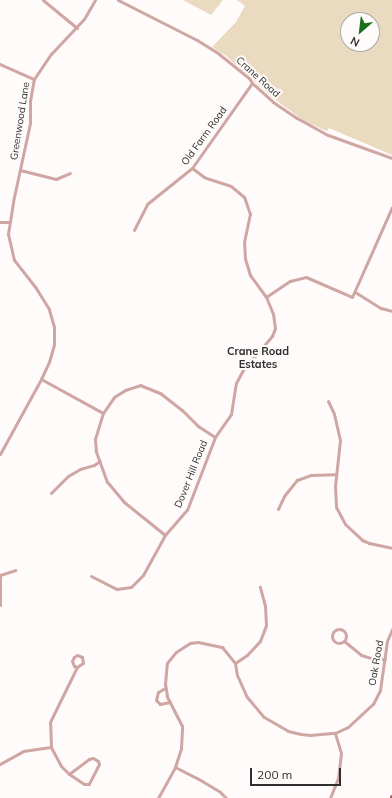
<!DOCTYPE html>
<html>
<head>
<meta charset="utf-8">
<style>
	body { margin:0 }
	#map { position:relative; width:392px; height:798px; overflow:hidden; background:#fefbfa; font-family:Mulish,sans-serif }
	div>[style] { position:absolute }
	.green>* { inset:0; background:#eadbc0 }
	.minor>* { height:3px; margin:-1.5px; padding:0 1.5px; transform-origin:1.5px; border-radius:1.5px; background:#cfa6a4 }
	.minor>.ring { margin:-1.5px; padding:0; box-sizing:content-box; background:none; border:3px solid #cfa6a4; border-radius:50% }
	.major>* { height:4px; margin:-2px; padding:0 2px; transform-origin:2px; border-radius:2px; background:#a35e5c }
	span { translate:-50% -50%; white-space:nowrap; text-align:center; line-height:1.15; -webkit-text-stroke:4px #fefbfa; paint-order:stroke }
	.street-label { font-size:10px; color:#302e2e }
	.neighbourhood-label { font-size:11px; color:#302e2e; font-weight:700 }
	.north { position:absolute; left:340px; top:12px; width:40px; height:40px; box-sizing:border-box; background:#fefbfa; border:1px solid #aca9a8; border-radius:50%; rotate:208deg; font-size:11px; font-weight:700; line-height:16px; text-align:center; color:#302e2e }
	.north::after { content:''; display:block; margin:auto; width:14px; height:18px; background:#1a701b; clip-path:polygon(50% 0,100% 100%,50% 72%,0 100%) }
	.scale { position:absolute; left:250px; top:768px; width:91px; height:18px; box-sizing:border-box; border:2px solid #302e2e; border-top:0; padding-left:5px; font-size:12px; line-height:14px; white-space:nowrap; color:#302e2e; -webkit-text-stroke:3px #fefbfa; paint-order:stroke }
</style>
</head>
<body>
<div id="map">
	<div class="green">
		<div style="clip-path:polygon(183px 0,223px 0,211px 15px)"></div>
		<div style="clip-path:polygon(evenodd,237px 0,392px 0,392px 155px,329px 128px,327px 131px,324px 130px,303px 120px,273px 98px,225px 55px,212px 47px,236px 22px,245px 6px,237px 0,348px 20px,372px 20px,372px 44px,348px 44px,348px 20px)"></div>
	</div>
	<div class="minor">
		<div style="left:43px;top:0;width:44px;rotate:39.5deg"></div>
		<div style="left:118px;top:0;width:89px;rotate:26.9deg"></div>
		<div style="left:197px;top:40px;width:26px;rotate:32deg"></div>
		<div style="left:219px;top:54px;width:38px;rotate:39deg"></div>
		<div style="left:249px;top:78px;width:6px;rotate:59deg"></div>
		<div style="left:252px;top:83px;width:28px;rotate:42deg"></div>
		<div style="left:273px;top:102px;width:29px;rotate:34deg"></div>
		<div style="left:297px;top:118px;width:35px;rotate:29deg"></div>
		<div style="left:328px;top:135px;width:68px;rotate:19.8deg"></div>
		<div style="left:0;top:64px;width:37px;rotate:24deg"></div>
		<div style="left:20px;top:170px;width:37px;rotate:14deg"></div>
		<div style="left:56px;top:179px;width:15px;rotate:-23deg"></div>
		<div style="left:0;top:222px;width:9px"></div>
		<div style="left:134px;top:230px;width:29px;rotate:-63deg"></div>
		<div style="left:147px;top:204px;width:58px;rotate:-38.7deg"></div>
		<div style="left:192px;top:168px;width:104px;rotate:-54.8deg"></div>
		<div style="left:355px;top:292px;width:31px;rotate:32deg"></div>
		<div style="left:381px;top:308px;width:11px;rotate:15deg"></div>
		<div style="left:266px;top:297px;width:29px;rotate:-34deg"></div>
		<div style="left:290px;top:281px;width:16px;rotate:-14deg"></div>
		<div style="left:306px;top:277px;width:50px;rotate:23.5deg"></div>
		<div style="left:352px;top:297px;width:98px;rotate:-66deg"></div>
		<div style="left:41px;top:379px;width:71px;rotate:28.7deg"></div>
		<div style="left:328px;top:401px;width:14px;rotate:65deg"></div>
		<div style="left:334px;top:414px;width:27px;rotate:77deg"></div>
		<div style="left:340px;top:440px;width:46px;rotate:96.2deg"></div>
		<div style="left:335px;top:486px;width:21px;rotate:87deg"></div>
		<div style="left:336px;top:507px;width:19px;rotate:62deg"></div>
		<div style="left:345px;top:524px;width:23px;rotate:43deg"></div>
		<div style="left:362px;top:540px;width:8px;rotate:23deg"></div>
		<div style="left:369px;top:543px;width:24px;rotate:12deg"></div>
		<div style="left:0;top:454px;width:85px;rotate:-61.3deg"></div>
		<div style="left:41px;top:379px;width:19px;rotate:-65deg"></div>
		<div style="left:49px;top:362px;width:19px;rotate:-74deg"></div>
		<div style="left:54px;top:344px;width:17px;rotate:-90deg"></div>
		<div style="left:54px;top:327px;width:19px;rotate:-106deg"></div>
		<div style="left:49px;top:309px;width:25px;rotate:-122deg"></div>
		<div style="left:36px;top:288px;width:36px;rotate:-128deg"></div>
		<div style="left:14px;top:260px;width:27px;rotate:-103deg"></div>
		<div style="left:8px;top:234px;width:37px;rotate:-81deg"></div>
		<div style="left:14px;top:197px;width:76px;rotate:-77.8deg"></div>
		<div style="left:30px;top:123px;width:22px;rotate:-90deg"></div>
		<div style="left:30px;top:101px;width:22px;rotate:-80deg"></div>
		<div style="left:34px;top:79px;width:30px;rotate:-56deg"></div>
		<div style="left:51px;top:54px;width:48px;rotate:-46.7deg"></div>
		<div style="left:84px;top:19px;width:22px;rotate:-60deg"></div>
		<div style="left:51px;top:493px;width:24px;rotate:-45deg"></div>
		<div style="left:68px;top:476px;width:14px;rotate:-30deg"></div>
		<div style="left:80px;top:469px;width:15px;rotate:-16deg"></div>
		<div style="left:94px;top:465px;width:7px;rotate:-34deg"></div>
		<div style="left:278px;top:509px;width:14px;rotate:-65deg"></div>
		<div style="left:284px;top:496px;width:21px;rotate:-51deg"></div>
		<div style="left:297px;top:480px;width:15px;rotate:-20deg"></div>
		<div style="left:311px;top:475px;width:25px;rotate:-2deg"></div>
		<div style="left:165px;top:535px;width:53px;rotate:-141.2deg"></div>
		<div style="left:124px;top:502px;width:26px;rotate:-130deg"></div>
		<div style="left:107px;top:482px;width:33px;rotate:-110deg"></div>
		<div style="left:96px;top:451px;width:12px;rotate:-95deg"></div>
		<div style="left:95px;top:439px;width:27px;rotate:-73deg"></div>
		<div style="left:103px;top:413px;width:19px;rotate:-55deg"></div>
		<div style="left:114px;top:397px;width:13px;rotate:-32deg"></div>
		<div style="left:125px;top:390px;width:16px;rotate:-18deg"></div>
		<div style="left:140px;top:385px;width:22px;rotate:22deg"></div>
		<div style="left:160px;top:393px;width:28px;rotate:38deg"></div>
		<div style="left:182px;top:410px;width:23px;rotate:45deg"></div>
		<div style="left:198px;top:426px;width:20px;rotate:33deg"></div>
		<div style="left:0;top:575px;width:16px;rotate:-18deg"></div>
		<div style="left:0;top:576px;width:29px;rotate:90deg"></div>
		<div style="left:91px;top:576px;width:29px;rotate:27deg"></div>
		<div style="left:117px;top:589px;width:14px;rotate:-8deg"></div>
		<div style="left:131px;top:587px;width:17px;rotate:-45deg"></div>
		<div style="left:143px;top:575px;width:46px;rotate:-61.2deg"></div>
		<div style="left:165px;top:535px;width:33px;rotate:-49deg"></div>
		<div style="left:187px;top:510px;width:78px;rotate:-69deg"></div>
		<div style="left:215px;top:437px;width:28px;rotate:-55deg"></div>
		<div style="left:231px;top:414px;width:31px;rotate:-81deg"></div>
		<div style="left:236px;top:383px;width:15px;rotate:-62deg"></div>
		<div style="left:243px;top:370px;width:45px;rotate:-49.5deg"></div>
		<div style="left:272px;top:336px;width:9px;rotate:-69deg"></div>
		<div style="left:275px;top:328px;width:14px;rotate:-98deg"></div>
		<div style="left:273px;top:314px;width:18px;rotate:-112deg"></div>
		<div style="left:266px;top:297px;width:27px;rotate:-126deg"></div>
		<div style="left:250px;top:275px;width:17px;rotate:-107deg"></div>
		<div style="left:245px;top:259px;width:17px;rotate:-93deg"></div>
		<div style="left:244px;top:242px;width:29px;rotate:-78deg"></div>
		<div style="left:250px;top:214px;width:18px;rotate:-109deg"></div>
		<div style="left:244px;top:197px;width:17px;rotate:-140deg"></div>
		<div style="left:231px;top:186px;width:28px;rotate:-162deg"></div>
		<div style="left:204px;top:177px;width:15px;rotate:-143deg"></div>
		<div class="ring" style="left:332px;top:629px;width:11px;height:11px"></div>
		<div style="left:344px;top:641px;width:22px;rotate:39deg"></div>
		<div style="left:361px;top:655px;width:14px;rotate:17deg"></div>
		<div style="left:374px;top:659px;width:11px"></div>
		<div style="left:235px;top:663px;width:14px;rotate:-34deg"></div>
		<div style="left:247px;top:655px;width:19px;rotate:-47deg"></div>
		<div style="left:260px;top:641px;width:17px;rotate:-69deg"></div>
		<div style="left:266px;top:625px;width:19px;rotate:-93deg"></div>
		<div style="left:265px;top:606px;width:20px;rotate:-105deg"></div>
		<div style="left:165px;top:688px;width:8px;rotate:150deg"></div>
		<div style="left:158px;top:692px;width:8px;rotate:104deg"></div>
		<div style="left:156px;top:700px;width:6px;rotate:45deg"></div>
		<div style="left:160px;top:704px;width:10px;rotate:-11deg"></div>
		<div style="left:93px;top:758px;width:6px;rotate:31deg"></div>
		<div style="left:98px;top:761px;width:3px;rotate:72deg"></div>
		<div style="left:99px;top:764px;width:22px;rotate:117deg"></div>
		<div style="left:89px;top:784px;width:5px;rotate:180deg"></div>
		<div style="left:84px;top:784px;width:18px;rotate:-146deg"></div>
		<div style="left:69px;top:774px;width:25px;rotate:-37deg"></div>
		<div style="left:89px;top:759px;width:4px;rotate:-14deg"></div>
		<div style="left:0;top:764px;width:26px;rotate:-29deg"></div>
		<div style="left:23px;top:751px;width:28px;rotate:-8deg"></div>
		<div style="left:175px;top:767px;width:30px;rotate:27deg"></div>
		<div style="left:202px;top:781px;width:21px;rotate:31deg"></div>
		<div style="left:220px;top:792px;width:8px;rotate:45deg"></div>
		<div style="left:69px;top:774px;width:11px;rotate:-135deg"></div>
		<div style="left:61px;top:766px;width:21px;rotate:-118deg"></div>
		<div style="left:51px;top:747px;width:25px;rotate:-92deg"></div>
		<div style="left:50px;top:722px;width:61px;rotate:-63.9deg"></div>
		<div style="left:77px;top:667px;width:7px;rotate:-34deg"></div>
		<div style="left:83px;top:663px;width:6px;rotate:-99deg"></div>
		<div style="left:82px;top:657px;width:5px;rotate:-158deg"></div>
		<div style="left:77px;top:655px;width:4px;rotate:146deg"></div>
		<div style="left:74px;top:657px;width:4px;rotate:117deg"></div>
		<div style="left:72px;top:661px;width:5px;rotate:68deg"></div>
		<div style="left:74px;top:666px;width:3px;rotate:18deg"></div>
		<div style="left:158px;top:798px;width:35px;rotate:-61deg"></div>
		<div style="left:175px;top:767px;width:20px;rotate:-72deg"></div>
		<div style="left:181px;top:748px;width:22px;rotate:-87deg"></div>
		<div style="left:182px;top:726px;width:34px;rotate:-117deg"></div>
		<div style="left:167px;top:696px;width:12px;rotate:-99deg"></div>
		<div style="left:165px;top:684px;width:21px;rotate:-85deg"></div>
		<div style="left:167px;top:663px;width:14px;rotate:-51deg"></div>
		<div style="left:176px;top:652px;width:17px;rotate:-33deg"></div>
		<div style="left:190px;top:643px;width:8px;rotate:-7deg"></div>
		<div style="left:198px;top:642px;width:25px;rotate:12deg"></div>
		<div style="left:222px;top:647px;width:21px;rotate:51deg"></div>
		<div style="left:235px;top:663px;width:12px;rotate:81deg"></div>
		<div style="left:237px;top:675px;width:24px;rotate:66deg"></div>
		<div style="left:247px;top:697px;width:26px;rotate:50deg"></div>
		<div style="left:264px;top:717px;width:28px;rotate:30deg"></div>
		<div style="left:288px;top:731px;width:13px;rotate:13deg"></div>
		<div style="left:301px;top:734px;width:9px;rotate:6deg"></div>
		<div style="left:310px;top:735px;width:25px;rotate:-5deg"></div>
		<div style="left:335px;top:733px;width:14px;rotate:-25deg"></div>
		<div style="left:348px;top:727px;width:34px;rotate:-43deg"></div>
		<div style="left:373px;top:704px;width:16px;rotate:-63deg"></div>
		<div style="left:380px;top:690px;width:49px;rotate:-81.9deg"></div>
		<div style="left:387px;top:641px;width:13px;rotate:-67deg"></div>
		<div style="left:330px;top:798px;width:22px;rotate:-68deg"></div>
		<div style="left:338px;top:778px;width:25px;rotate:-83deg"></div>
		<div style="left:341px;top:753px;width:21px;rotate:-107deg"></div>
	</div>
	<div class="major">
		<div style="left:392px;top:798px;width:1px;rotate:-90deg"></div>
	</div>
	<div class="street-label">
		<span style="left:258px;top:77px;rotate:42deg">Crane Road</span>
		<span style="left:20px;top:121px;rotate:-81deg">Greenwood Lane</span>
		<span style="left:204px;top:136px;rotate:-54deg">Old Farm Road</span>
		<span style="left:191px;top:474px;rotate:-68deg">Dover Hill Road</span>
		<span style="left:376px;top:663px;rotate:-80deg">Oak Road</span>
	</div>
	<div class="neighbourhood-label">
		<span style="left:258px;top:358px">Crane Road<br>Estates</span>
	</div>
	<div class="north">N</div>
	<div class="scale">200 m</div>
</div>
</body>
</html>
